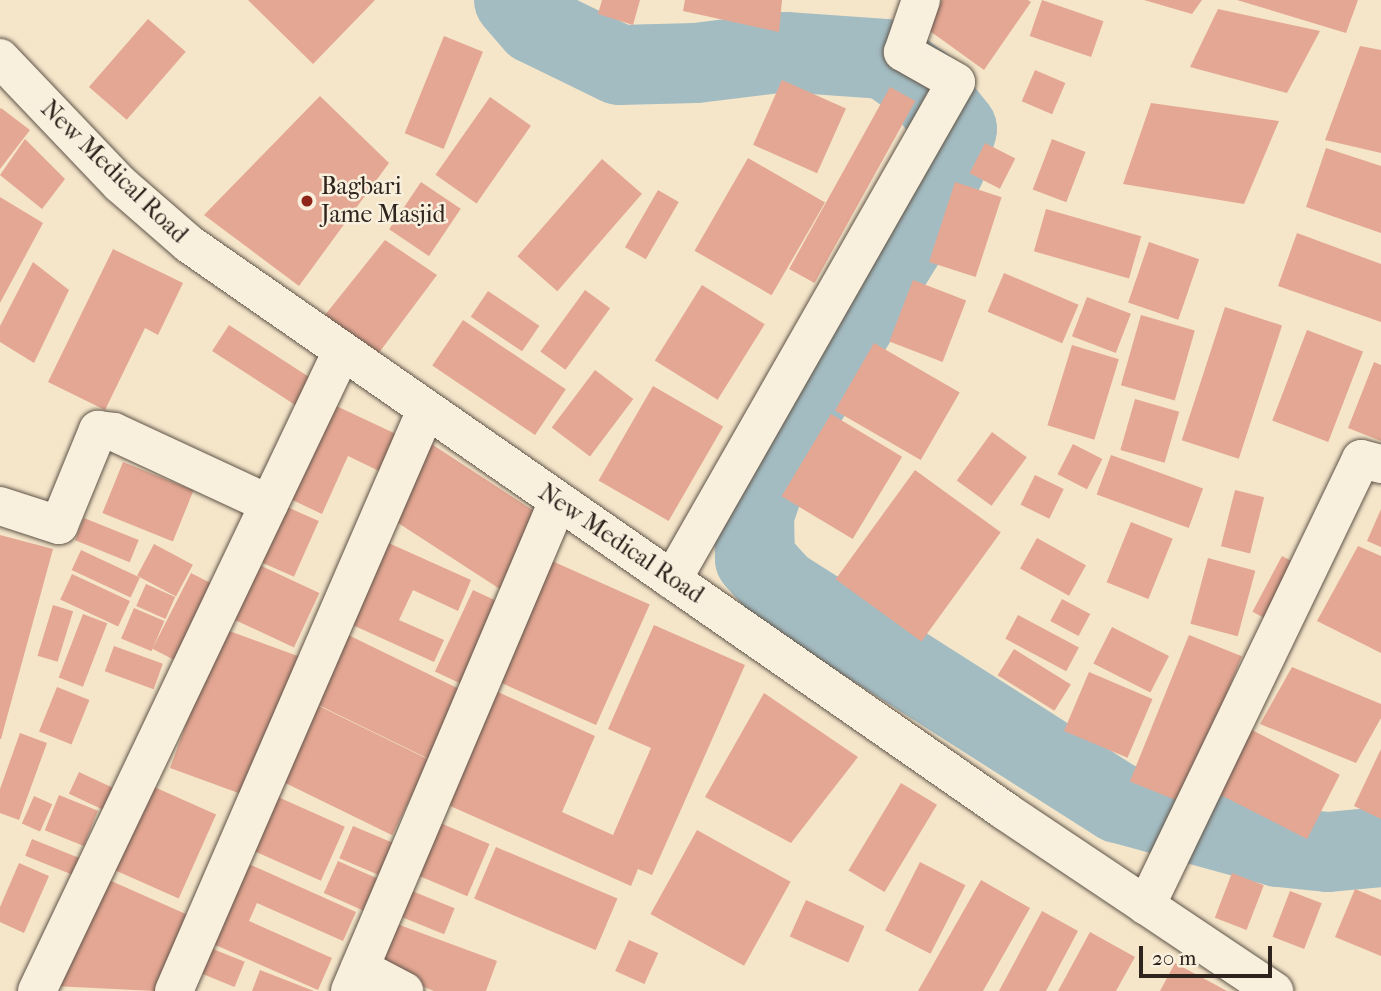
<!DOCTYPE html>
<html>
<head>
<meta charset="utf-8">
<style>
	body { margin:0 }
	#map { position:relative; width:1381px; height:991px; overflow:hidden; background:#f5e6ca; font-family:"IM FELL French Canon",serif }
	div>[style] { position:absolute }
	.river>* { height:80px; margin:-40px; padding:0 40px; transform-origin:40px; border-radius:40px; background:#a3bcc2 }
	.building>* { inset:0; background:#e4a793; transform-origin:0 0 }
	.roads { filter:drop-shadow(0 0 2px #605448) drop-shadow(0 0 2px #605448) }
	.street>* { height:38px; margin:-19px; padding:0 19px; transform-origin:19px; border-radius:19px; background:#f8efdd }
	.secondary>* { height:38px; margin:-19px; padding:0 19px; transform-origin:19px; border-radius:19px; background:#f8efdd }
	.dots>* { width:19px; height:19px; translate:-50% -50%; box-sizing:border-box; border:4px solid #f8efdd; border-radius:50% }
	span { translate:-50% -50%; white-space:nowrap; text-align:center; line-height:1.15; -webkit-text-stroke:5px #f8efdd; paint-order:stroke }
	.street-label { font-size:24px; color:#2f231d }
	.poi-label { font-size:24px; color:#2f231d }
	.left { translate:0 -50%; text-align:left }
	.scale { position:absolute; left:1139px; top:946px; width:133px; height:32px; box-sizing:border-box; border:4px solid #2f231d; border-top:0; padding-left:9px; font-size:21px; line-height:24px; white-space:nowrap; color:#2f231d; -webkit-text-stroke:5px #f8efdd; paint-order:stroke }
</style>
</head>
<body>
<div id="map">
	<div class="river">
		<div style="left:514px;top:0;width:32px;rotate:49deg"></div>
		<div style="left:535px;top:24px;width:93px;rotate:26deg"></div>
		<div style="left:619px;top:65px;width:77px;rotate:-1.5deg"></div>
		<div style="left:696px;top:63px;width:90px;rotate:-7deg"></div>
		<div style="left:785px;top:52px;width:100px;rotate:4deg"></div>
		<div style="left:885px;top:59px;width:45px;rotate:35.1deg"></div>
		<div style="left:922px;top:85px;width:56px;rotate:51.5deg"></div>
		<div style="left:957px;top:129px;width:39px;rotate:107deg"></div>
		<div style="left:946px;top:166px;width:56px;rotate:116.6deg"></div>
		<div style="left:921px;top:216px;width:276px;rotate:121.7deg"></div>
		<div style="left:776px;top:451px;width:68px;rotate:109deg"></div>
		<div style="left:754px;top:515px;width:44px;rotate:88.7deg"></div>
		<div style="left:755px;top:559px;width:39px;rotate:48deg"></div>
		<div style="left:781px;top:588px;width:401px;rotate:32.5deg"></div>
		<div style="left:1119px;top:803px;width:166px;rotate:15.4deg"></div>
		<div style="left:1279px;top:847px;width:49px;rotate:5.8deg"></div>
		<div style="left:1328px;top:852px;width:53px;rotate:-5.4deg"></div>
	</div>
	<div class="building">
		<div style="clip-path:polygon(248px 0,375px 0,313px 64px)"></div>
		<div style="clip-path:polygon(602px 0,640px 0,633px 25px,598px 14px)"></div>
		<div style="clip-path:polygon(685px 0,782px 0,779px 32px,683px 11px)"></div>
		<div style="clip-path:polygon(942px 0,1028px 0,1031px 2px,984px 70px,923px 26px)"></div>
		<div style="left:1042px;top:0;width:65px;height:38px;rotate:19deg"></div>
		<div style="clip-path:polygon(1144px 0,1202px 0,1192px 14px)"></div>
		<div style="clip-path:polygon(1237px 0,1358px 0,1346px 33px)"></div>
		<div style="clip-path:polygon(1218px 9px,1320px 31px,1287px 93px,1190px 67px)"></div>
		<div style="left:148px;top:19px;width:50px;height:90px;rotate:41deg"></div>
		<div style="left:444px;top:36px;width:42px;height:105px;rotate:22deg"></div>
		<div style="clip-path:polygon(1360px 46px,1381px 50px,1381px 153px,1325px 140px)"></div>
		<div style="left:1035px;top:70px;width:33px;height:34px;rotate:23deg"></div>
		<div style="left:782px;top:80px;width:70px;height:71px;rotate:24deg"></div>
		<div style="left:890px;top:87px;width:29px;height:208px;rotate:29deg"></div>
		<div style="clip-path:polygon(320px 96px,389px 163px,299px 286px,204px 215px)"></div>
		<div style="left:490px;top:97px;width:50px;height:95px;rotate:35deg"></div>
		<div style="clip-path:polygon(1151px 103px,1279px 121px,1244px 204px,1123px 184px)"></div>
		<div style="clip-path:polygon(1px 108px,30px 130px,0 169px,0 109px)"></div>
		<div style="clip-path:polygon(25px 139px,65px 179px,42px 209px,0 175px)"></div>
		<div style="left:1052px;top:139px;width:36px;height:54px;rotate:21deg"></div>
		<div style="left:985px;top:143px;width:34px;height:34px;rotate:27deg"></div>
		<div style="clip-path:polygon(1326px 148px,1381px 166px,1381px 233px,1306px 207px)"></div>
		<div style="left:748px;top:158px;width:89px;height:107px;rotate:30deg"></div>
		<div style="left:602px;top:159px;width:53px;height:129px;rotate:41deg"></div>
		<div style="left:421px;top:182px;width:48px;height:57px;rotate:34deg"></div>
		<div style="left:955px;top:182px;width:49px;height:84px;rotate:18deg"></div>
		<div style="left:658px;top:190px;width:24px;height:66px;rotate:30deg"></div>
		<div style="clip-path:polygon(0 197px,43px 223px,0 303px)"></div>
		<div style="left:1046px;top:209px;width:99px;height:44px;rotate:16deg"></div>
		<div style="clip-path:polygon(1297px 233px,1381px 264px,1381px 322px,1278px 286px)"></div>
		<div style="clip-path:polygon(385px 240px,437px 275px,378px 354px,321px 320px)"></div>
		<div style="left:1149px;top:242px;width:53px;height:64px;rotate:19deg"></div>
		<div style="clip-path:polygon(113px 249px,183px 283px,158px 335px,145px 328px,105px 410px,48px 382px)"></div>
		<div style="clip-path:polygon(33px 262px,69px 290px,34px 363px,0 342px,0 326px)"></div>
		<div style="left:1004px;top:273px;width:81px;height:42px;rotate:23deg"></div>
		<div style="left:913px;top:280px;width:57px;height:66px;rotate:21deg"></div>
		<div style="left:702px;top:285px;width:74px;height:89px;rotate:32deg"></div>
		<div style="left:585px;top:290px;width:31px;height:76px;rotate:36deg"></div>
		<div style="left:488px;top:291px;width:62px;height:31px;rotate:34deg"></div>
		<div style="left:1087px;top:297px;width:47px;height:42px;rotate:21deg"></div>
		<div style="left:1225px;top:307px;width:60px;height:140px;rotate:18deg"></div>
		<div style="left:1141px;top:315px;width:56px;height:73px;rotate:16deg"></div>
		<div style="left:463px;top:320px;width:124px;height:55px;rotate:34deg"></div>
		<div style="left:229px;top:325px;width:105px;height:31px;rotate:33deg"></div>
		<div style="left:1307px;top:330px;width:60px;height:97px;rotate:21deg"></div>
		<div style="left:874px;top:343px;width:99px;height:78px;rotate:30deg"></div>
		<div style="left:1072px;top:345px;width:49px;height:84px;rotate:17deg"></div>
		<div style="clip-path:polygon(1374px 362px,1381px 365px,1381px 441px,1348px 428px)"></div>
		<div style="left:595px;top:370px;width:48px;height:72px;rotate:37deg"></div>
		<div style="left:653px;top:386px;width:81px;height:109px;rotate:30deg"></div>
		<div style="left:1135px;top:399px;width:46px;height:53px;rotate:16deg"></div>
		<div style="clip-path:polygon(330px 403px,396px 434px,379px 471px,348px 456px,322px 514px,286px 497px)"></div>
		<div style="left:831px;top:414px;width:83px;height:96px;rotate:31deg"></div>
		<div style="left:992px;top:432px;width:43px;height:60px;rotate:36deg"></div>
		<div style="clip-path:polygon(430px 443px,537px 513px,506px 593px,392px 519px)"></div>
		<div style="left:1073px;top:444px;width:33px;height:34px;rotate:27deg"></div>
		<div style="left:1111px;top:455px;width:98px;height:42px;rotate:20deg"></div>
		<div style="left:123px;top:462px;width:76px;height:55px;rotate:22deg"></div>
		<div style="left:915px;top:470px;width:106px;height:135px;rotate:36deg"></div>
		<div style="left:1035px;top:475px;width:32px;height:33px;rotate:26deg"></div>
		<div style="left:1235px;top:490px;width:30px;height:58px;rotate:14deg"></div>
		<div style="left:285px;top:506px;width:37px;height:61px;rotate:24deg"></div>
		<div style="clip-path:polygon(1381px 509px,1381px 547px,1367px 541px)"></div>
		<div style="left:84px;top:518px;width:59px;height:24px;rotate:22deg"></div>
		<div style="left:1131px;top:522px;width:45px;height:65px;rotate:22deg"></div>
		<div style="clip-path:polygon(0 535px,53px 549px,1px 739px,0 739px)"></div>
		<div style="left:1037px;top:538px;width:56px;height:35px;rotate:29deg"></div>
		<div style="clip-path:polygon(382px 540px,471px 580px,458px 611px,413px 590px,399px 620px,444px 640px,434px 662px,346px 622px)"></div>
		<div style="left:154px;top:544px;width:44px;height:36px;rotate:28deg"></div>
		<div style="clip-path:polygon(1358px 546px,1381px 556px,1381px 653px,1317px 621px)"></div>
		<div style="left:81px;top:550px;width:65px;height:22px;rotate:25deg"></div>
		<div style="left:1282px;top:556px;width:27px;height:63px;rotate:28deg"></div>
		<div style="left:1208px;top:558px;width:49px;height:68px;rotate:15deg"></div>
		<div style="left:552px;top:561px;width:107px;height:132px;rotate:24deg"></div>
		<div style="left:255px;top:563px;width:71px;height:60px;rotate:25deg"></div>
		<div style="left:191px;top:573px;width:29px;height:85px;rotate:27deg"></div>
		<div style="left:72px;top:574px;width:64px;height:28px;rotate:25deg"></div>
		<div style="left:146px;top:584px;width:32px;height:24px;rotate:24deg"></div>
		<div style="left:473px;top:590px;width:38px;height:90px;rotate:25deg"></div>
		<div style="left:1062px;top:599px;width:32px;height:25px;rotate:28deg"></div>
		<div style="left:53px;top:605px;width:21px;height:53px;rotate:17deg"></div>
		<div style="left:134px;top:608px;width:33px;height:33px;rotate:23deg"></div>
		<div style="left:83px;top:614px;width:26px;height:68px;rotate:21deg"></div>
		<div style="left:1018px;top:615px;width:69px;height:27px;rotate:28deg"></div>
		<div style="clip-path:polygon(654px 625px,745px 665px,652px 875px,638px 869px,631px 886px,448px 805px,498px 692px,595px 736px,562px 812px,613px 835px,651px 748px,608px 729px)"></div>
		<div style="left:1112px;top:627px;width:64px;height:41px;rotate:27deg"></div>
		<div style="left:221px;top:628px;width:83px;height:149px;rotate:20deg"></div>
		<div style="left:340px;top:631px;width:136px;height:76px;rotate:26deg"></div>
		<div style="left:1189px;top:635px;width:57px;height:158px;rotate:22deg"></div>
		<div style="left:114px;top:646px;width:52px;height:27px;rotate:20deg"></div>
		<div style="left:1014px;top:649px;width:67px;height:31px;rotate:32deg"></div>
		<div style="clip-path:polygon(1292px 667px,1381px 704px,1381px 718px,1356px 763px,1260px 724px)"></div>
		<div style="left:1089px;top:672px;width:69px;height:64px;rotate:23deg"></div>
		<div style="left:57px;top:687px;width:35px;height:48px;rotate:22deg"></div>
		<div style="clip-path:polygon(764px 693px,858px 757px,791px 843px,705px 797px)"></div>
		<div style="left:315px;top:704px;width:127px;height:84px;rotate:26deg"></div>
		<div style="left:1248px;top:728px;width:103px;height:72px;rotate:27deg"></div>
		<div style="clip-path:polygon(20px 733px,47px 743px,19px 820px,0 813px,0 789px)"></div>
		<div style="clip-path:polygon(1381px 749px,1381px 819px,1354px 806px)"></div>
		<div style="left:79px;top:772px;width:45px;height:24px;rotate:25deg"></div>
		<div style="left:143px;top:782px;width:80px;height:92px;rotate:24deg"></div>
		<div style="left:901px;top:783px;width:42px;height:102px;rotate:31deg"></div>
		<div style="left:269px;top:793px;width:83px;height:59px;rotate:24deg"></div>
		<div style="left:59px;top:795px;width:42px;height:38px;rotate:22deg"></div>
		<div style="left:34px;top:796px;width:20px;height:30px;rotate:24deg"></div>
		<div style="left:438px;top:822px;width:56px;height:57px;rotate:23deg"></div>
		<div style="left:353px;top:826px;width:43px;height:35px;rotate:23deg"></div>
		<div style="left:697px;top:830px;width:107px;height:96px;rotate:29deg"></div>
		<div style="left:32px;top:839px;width:63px;height:18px;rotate:22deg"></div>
		<div style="left:496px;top:847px;width:132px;height:56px;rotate:23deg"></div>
		<div style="clip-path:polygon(240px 860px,356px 912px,343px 941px,257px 903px,249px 921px,332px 958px,318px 990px,204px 940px)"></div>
		<div style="left:338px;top:861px;width:43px;height:35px;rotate:24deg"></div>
		<div style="left:920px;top:862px;width:51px;height:77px;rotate:27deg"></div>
		<div style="clip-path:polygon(19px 863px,49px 876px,24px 933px,0 922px,0 907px)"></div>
		<div style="left:1232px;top:873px;width:34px;height:48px;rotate:21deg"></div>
		<div style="clip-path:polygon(100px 876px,188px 915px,155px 991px,53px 986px)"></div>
		<div style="clip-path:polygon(981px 880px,1030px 908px,983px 991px,918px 991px)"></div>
		<div style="clip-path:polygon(1355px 889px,1381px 900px,1381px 956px,1335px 937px)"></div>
		<div style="left:412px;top:891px;width:46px;height:28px;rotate:22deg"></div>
		<div style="left:1290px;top:891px;width:34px;height:49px;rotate:21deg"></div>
		<div style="left:806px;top:900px;width:64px;height:40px;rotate:24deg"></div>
		<div style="clip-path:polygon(1042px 911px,1078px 931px,1046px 991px,999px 991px)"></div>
		<div style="clip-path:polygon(397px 924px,497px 961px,486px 991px,434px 991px,380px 970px)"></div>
		<div style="clip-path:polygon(1090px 932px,1135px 957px,1116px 991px,1058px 991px)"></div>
		<div style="left:629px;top:940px;width:32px;height:34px;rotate:24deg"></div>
		<div style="left:203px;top:945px;width:45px;height:27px;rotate:22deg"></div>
		<div style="clip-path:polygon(1175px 963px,1227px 991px,1160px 991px)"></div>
		<div style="clip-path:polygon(260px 970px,314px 991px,252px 991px)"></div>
	</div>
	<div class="roads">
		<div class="street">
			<div style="left:0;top:506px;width:62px;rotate:17.9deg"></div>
			<div style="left:59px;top:525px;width:103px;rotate:-67.7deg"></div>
			<div style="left:98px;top:430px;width:16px;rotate:7deg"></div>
			<div style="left:114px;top:432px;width:171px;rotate:24.9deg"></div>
			<div style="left:672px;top:580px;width:573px;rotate:-60.3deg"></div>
			<div style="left:956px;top:82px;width:61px;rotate:-150.5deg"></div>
			<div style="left:903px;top:52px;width:55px;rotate:-70.9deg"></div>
			<div style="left:1146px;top:906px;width:496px;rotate:-64.3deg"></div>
			<div style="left:1361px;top:459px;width:21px;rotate:14deg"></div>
			<div style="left:360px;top:968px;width:50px;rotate:27.6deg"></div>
			<div style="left:37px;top:991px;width:709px;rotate:-64.52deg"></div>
			<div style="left:174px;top:991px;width:633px;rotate:-66.55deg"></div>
			<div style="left:350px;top:991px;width:532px;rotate:-67deg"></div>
		</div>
		<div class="secondary">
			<div style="left:0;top:58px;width:174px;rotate:46.4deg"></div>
			<div style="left:120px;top:184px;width:91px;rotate:41deg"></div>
			<div style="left:189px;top:244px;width:994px;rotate:34.79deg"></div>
			<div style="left:1005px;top:811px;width:324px;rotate:33.8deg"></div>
		</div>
	</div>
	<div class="dots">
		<div style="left:307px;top:201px;background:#8f2418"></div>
	</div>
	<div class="street-label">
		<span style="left:114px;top:172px;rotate:44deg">New Medical Road</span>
		<span style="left:621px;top:544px;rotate:34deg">New Medical Road</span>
	</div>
	<div class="poi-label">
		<span class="left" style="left:321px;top:201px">Bagbari<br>Jame Masjid</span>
	</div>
	<div class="scale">20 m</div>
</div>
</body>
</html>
